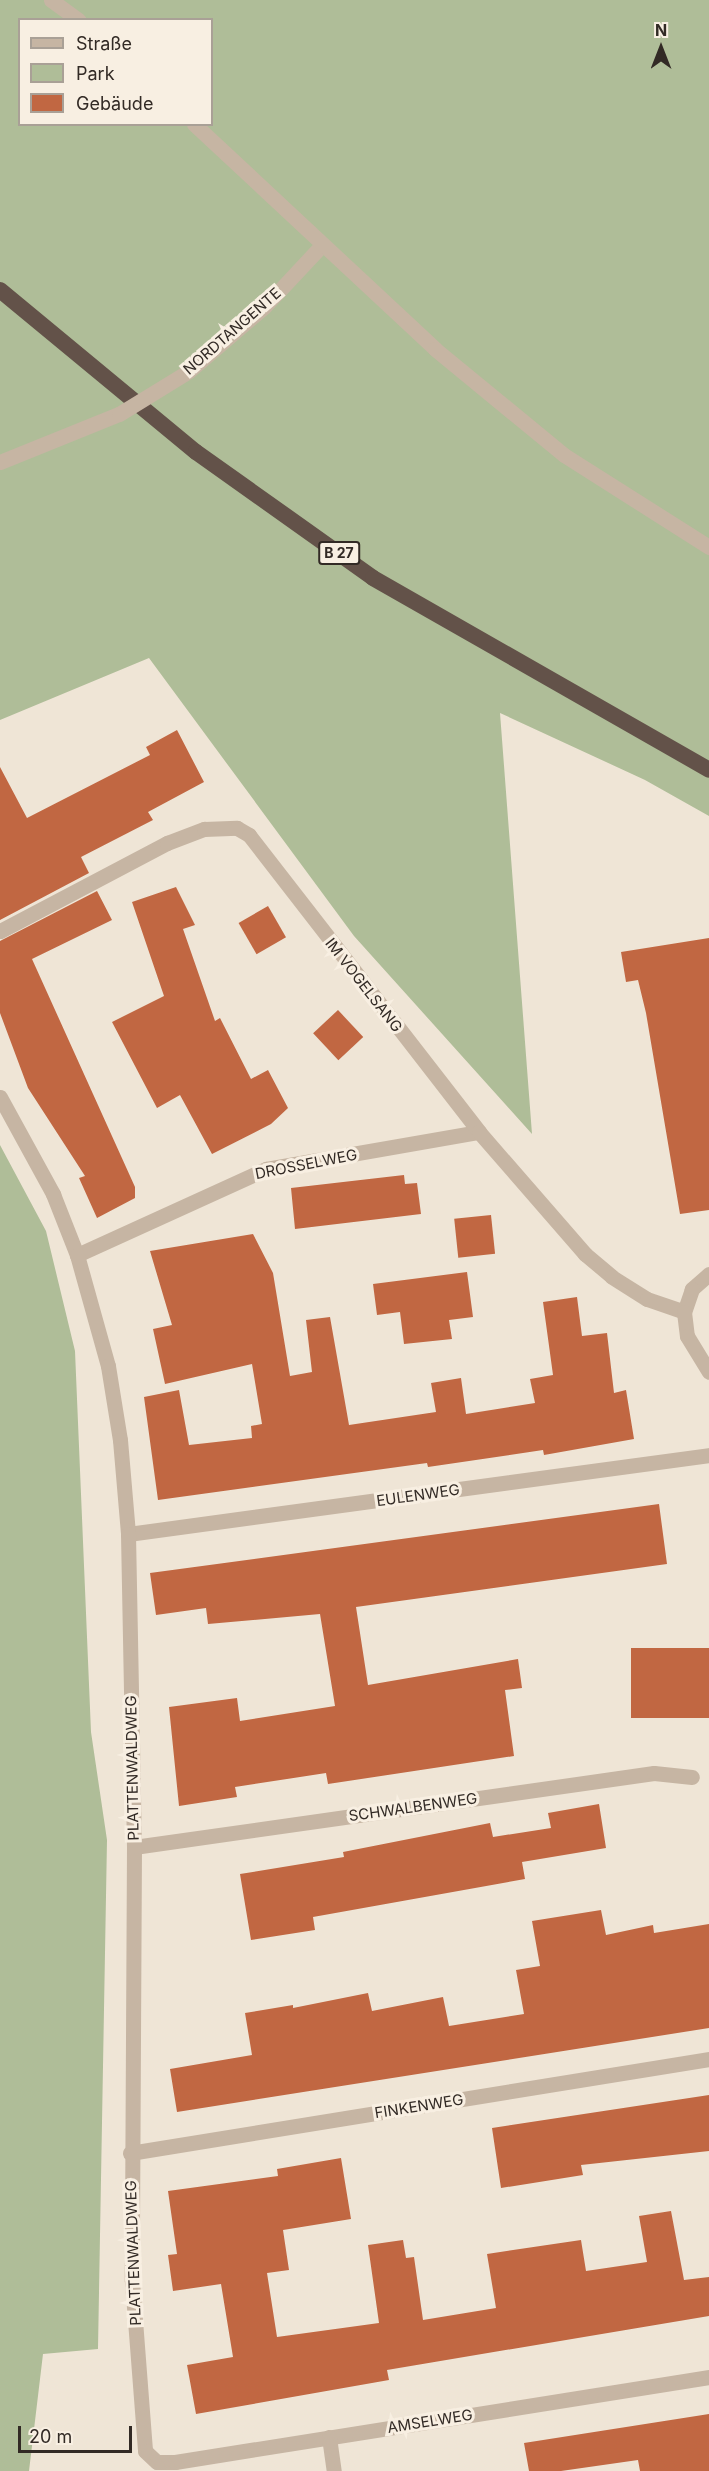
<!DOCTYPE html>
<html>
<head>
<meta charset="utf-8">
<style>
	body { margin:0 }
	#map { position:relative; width:709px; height:2471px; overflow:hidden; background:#efe5d6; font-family:Inter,sans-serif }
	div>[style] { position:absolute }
	.green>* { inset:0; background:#afbd98 }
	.building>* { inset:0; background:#c16742; transform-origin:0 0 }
	.service>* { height:15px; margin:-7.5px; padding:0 7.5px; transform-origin:7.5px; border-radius:7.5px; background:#c6b5a3 }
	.minor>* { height:15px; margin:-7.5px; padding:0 7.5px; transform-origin:7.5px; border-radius:7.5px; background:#c6b5a3 }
	.tertiary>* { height:15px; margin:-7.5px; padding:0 7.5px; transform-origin:7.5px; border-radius:7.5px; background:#c6b5a3 }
	.trunk>* { height:16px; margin:-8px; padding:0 8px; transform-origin:8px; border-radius:8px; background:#635249 }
	.minor-bridge>* { height:15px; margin:-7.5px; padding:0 7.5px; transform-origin:7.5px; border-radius:7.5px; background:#c6b5a3 }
	span { translate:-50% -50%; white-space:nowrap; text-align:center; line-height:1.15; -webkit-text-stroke:6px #f8efe2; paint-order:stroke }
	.shield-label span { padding:2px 4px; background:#f8efe2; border:2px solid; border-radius:4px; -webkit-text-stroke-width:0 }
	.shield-label { font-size:14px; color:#322a25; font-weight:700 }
	.street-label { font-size:15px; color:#322a25 }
	.legend { position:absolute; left:18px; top:18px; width:195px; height:108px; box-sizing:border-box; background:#f8efe2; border:2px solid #a9a096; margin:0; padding:8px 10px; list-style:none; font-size:18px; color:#322a25 }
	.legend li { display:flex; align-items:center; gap:12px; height:30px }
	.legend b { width:30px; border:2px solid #a9a096 }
	.north { position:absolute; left:631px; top:18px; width:60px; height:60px; -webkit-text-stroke:4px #f8efe2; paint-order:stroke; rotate:0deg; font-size:16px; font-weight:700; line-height:24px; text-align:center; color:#322a25 }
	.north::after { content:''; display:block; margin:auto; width:21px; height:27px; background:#322a25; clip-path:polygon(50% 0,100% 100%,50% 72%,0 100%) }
	.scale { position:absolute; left:18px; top:2426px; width:114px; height:27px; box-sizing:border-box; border:3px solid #322a25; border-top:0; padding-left:8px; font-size:18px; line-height:21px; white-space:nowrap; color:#322a25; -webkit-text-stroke:4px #f8efe2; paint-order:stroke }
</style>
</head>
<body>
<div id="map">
	<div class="green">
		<div style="clip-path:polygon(evenodd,0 0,709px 0,709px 816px,645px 780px,500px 713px,532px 1134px,354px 936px,149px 658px,0 720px,0 0,20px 20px,212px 20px,212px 124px,20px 124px,20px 20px)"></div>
		<div style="clip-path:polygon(0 1145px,46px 1231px,75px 1351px,91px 1732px,107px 1840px,98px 2349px,43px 2354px,29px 2471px,0 2471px)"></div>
	</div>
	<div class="building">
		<div style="clip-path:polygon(177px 730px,204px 782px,148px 812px,153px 820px,81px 857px,89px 873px,0 920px,0 767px,27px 818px,150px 755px,146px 747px)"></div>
		<div style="clip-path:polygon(176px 887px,195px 925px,183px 929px,215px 1021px,220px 1018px,251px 1079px,268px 1070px,288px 1108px,271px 1124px,212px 1154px,180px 1095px,157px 1108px,112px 1022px,164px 996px,132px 902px)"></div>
		<div style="clip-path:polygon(97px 891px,112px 920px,32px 959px,135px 1187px,135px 1198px,97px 1218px,79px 1178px,85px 1176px,28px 1088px,0 1013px,0 941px)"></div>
		<div style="left:268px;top:906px;width:36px;height:34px;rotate:60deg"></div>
		<div style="clip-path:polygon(709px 938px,709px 1210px,680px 1214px,646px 1013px,638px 980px,626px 982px,621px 952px)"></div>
		<div style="left:338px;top:1010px;width:37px;height:34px;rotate:47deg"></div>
		<div style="clip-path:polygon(404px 1175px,405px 1184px,417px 1183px,421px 1214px,295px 1229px,291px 1188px)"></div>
		<div style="left:491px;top:1215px;width:39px;height:37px;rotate:84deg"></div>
		<div style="clip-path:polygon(253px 1234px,273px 1273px,290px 1376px,312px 1372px,306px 1320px,330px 1317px,349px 1425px,436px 1412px,431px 1383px,461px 1378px,466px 1414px,535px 1403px,530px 1379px,553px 1375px,543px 1302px,577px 1297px,582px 1336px,607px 1333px,614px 1393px,626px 1390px,634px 1439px,544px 1455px,543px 1450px,428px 1467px,427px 1463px,158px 1500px,144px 1397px,179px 1390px,189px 1445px,252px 1438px,251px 1426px,262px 1424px,252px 1364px,165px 1384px,153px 1329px,172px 1325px,150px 1251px)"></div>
		<div style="clip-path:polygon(467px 1272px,473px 1317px,449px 1320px,452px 1339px,404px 1344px,400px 1312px,377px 1315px,373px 1284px)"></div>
		<div style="clip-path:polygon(659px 1504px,667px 1564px,356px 1607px,368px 1685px,518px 1659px,522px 1688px,505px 1690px,514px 1756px,328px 1784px,326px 1773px,235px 1787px,237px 1797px,179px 1806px,169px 1707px,237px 1698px,240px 1721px,335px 1706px,320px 1614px,208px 1624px,206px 1608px,156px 1615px,150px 1573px)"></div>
		<div style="left:709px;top:1648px;width:70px;height:78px;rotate:90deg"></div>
		<div style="clip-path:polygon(599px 1804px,606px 1848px,522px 1862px,525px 1879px,313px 1917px,315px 1930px,251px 1940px,240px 1874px,344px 1857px,343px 1852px,490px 1823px,493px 1837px,551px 1828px,548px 1813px)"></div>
		<div style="clip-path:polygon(601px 1910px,606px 1935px,653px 1925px,654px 1933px,709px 1924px,709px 2028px,177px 2112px,170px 2069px,252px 2055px,245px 2013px,293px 2005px,293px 2008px,368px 1993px,372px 2011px,443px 1997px,449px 2026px,524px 2014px,516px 1970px,540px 1966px,532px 1921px)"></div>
		<div style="clip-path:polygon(709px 2095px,709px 2151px,581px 2165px,583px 2175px,501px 2188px,492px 2128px)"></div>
		<div style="clip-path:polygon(341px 2158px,351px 2219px,283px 2230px,289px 2270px,267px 2273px,277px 2337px,379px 2323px,368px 2245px,403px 2240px,406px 2258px,414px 2257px,423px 2320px,496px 2308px,487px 2254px,581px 2240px,586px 2271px,647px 2262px,639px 2216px,671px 2211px,684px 2280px,709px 2277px,709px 2316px,387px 2370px,389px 2380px,196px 2414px,187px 2365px,233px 2357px,221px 2284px,173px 2291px,168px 2255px,177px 2254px,168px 2191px,278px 2176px,277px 2169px)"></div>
		<div style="clip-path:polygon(709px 2414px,709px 2471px,640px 2471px,638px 2460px,561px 2471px,529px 2471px,524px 2443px)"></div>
	</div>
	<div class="service">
		<div style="left:77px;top:1255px;width:208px;rotate:-24.5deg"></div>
		<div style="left:266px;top:1169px;width:216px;rotate:-9.9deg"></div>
		<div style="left:128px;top:1534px;width:586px;rotate:-7.74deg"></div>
		<div style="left:134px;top:1847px;width:525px;rotate:-8.1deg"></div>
		<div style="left:654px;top:1773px;width:38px;rotate:6deg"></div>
		<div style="left:130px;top:2153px;width:587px;rotate:-9.22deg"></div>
	</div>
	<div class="minor">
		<div style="left:264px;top:307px;width:85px;rotate:-46.9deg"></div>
		<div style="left:0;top:931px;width:189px;rotate:-27.8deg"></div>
		<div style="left:167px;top:843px;width:40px;rotate:-21deg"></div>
		<div style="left:204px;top:829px;width:33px;rotate:-2deg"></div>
		<div style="left:237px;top:828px;width:14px;rotate:30deg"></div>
		<div style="left:249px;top:835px;width:376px;rotate:52.2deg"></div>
		<div style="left:479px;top:1132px;width:162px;rotate:49deg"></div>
		<div style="left:585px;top:1254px;width:35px;rotate:40deg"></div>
		<div style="left:612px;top:1277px;width:41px;rotate:32.2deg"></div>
		<div style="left:647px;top:1299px;width:39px;rotate:19deg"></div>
		<div style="left:0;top:1097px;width:111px;rotate:61.3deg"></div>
		<div style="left:53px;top:1194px;width:66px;rotate:68.5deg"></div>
		<div style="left:77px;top:1255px;width:115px;rotate:74.4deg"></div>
		<div style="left:108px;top:1366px;width:75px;rotate:80.8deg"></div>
		<div style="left:120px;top:1440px;width:94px;rotate:85.1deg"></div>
		<div style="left:128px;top:1534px;width:313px;rotate:88.9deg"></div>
		<div style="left:134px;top:1847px;width:434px;rotate:90.3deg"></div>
		<div style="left:132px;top:2281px;width:170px;rotate:85.6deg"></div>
		<div style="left:145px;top:2451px;width:16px;rotate:43deg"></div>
		<div style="left:157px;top:2462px;width:18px"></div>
		<div style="left:175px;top:2462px;width:541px;rotate:-9.04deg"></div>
		<div style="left:709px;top:1274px;width:23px;rotate:139deg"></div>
		<div style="left:692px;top:1289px;width:24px;rotate:109deg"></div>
		<div style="left:684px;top:1312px;width:24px;rotate:83deg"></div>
		<div style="left:687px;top:1336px;width:42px;rotate:58.6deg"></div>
		<div style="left:329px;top:2437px;width:34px;rotate:82deg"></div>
	</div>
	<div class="tertiary">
		<div style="left:51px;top:0;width:34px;rotate:36deg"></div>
		<div style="left:194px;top:124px;width:330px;rotate:43deg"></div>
		<div style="left:435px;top:349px;width:167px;rotate:39.4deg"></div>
		<div style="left:564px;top:455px;width:172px;rotate:32.4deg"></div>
	</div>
	<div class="trunk">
		<div style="left:0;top:290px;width:254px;rotate:39.6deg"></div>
		<div style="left:196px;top:452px;width:217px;rotate:35.4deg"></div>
		<div style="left:373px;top:578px;width:387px;rotate:29.7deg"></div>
	</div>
	<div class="minor-bridge">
		<div style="left:0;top:462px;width:128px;rotate:-22deg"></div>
		<div style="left:119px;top:414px;width:82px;rotate:-31.6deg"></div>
		<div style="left:189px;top:371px;width:99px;rotate:-40.5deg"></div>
	</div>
	<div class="shield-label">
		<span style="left:339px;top:553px">B 27</span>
	</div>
	<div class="street-label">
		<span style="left:232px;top:331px;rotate:-41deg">NORDTANGENTE</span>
		<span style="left:364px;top:985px;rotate:52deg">IM VOGELSANG</span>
		<span style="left:306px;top:1164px;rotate:-11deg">DROSSELWEG</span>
		<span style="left:418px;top:1495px;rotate:-8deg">EULENWEG</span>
		<span style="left:132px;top:1768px;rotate:-91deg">PLATTENWALDWEG</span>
		<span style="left:413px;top:1807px;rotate:-8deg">SCHWALBENWEG</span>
		<span style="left:419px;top:2106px;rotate:-9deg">FINKENWEG</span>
		<span style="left:133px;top:2253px;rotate:-92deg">PLATTENWALDWEG</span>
		<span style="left:430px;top:2421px;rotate:-9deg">AMSELWEG</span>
	</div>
	<ul class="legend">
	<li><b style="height:8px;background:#c6b5a3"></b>Straße</li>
	<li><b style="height:16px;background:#afbd98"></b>Park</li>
	<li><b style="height:16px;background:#c16742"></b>Gebäude</li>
	</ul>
	<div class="north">N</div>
	<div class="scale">20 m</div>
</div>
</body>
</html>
